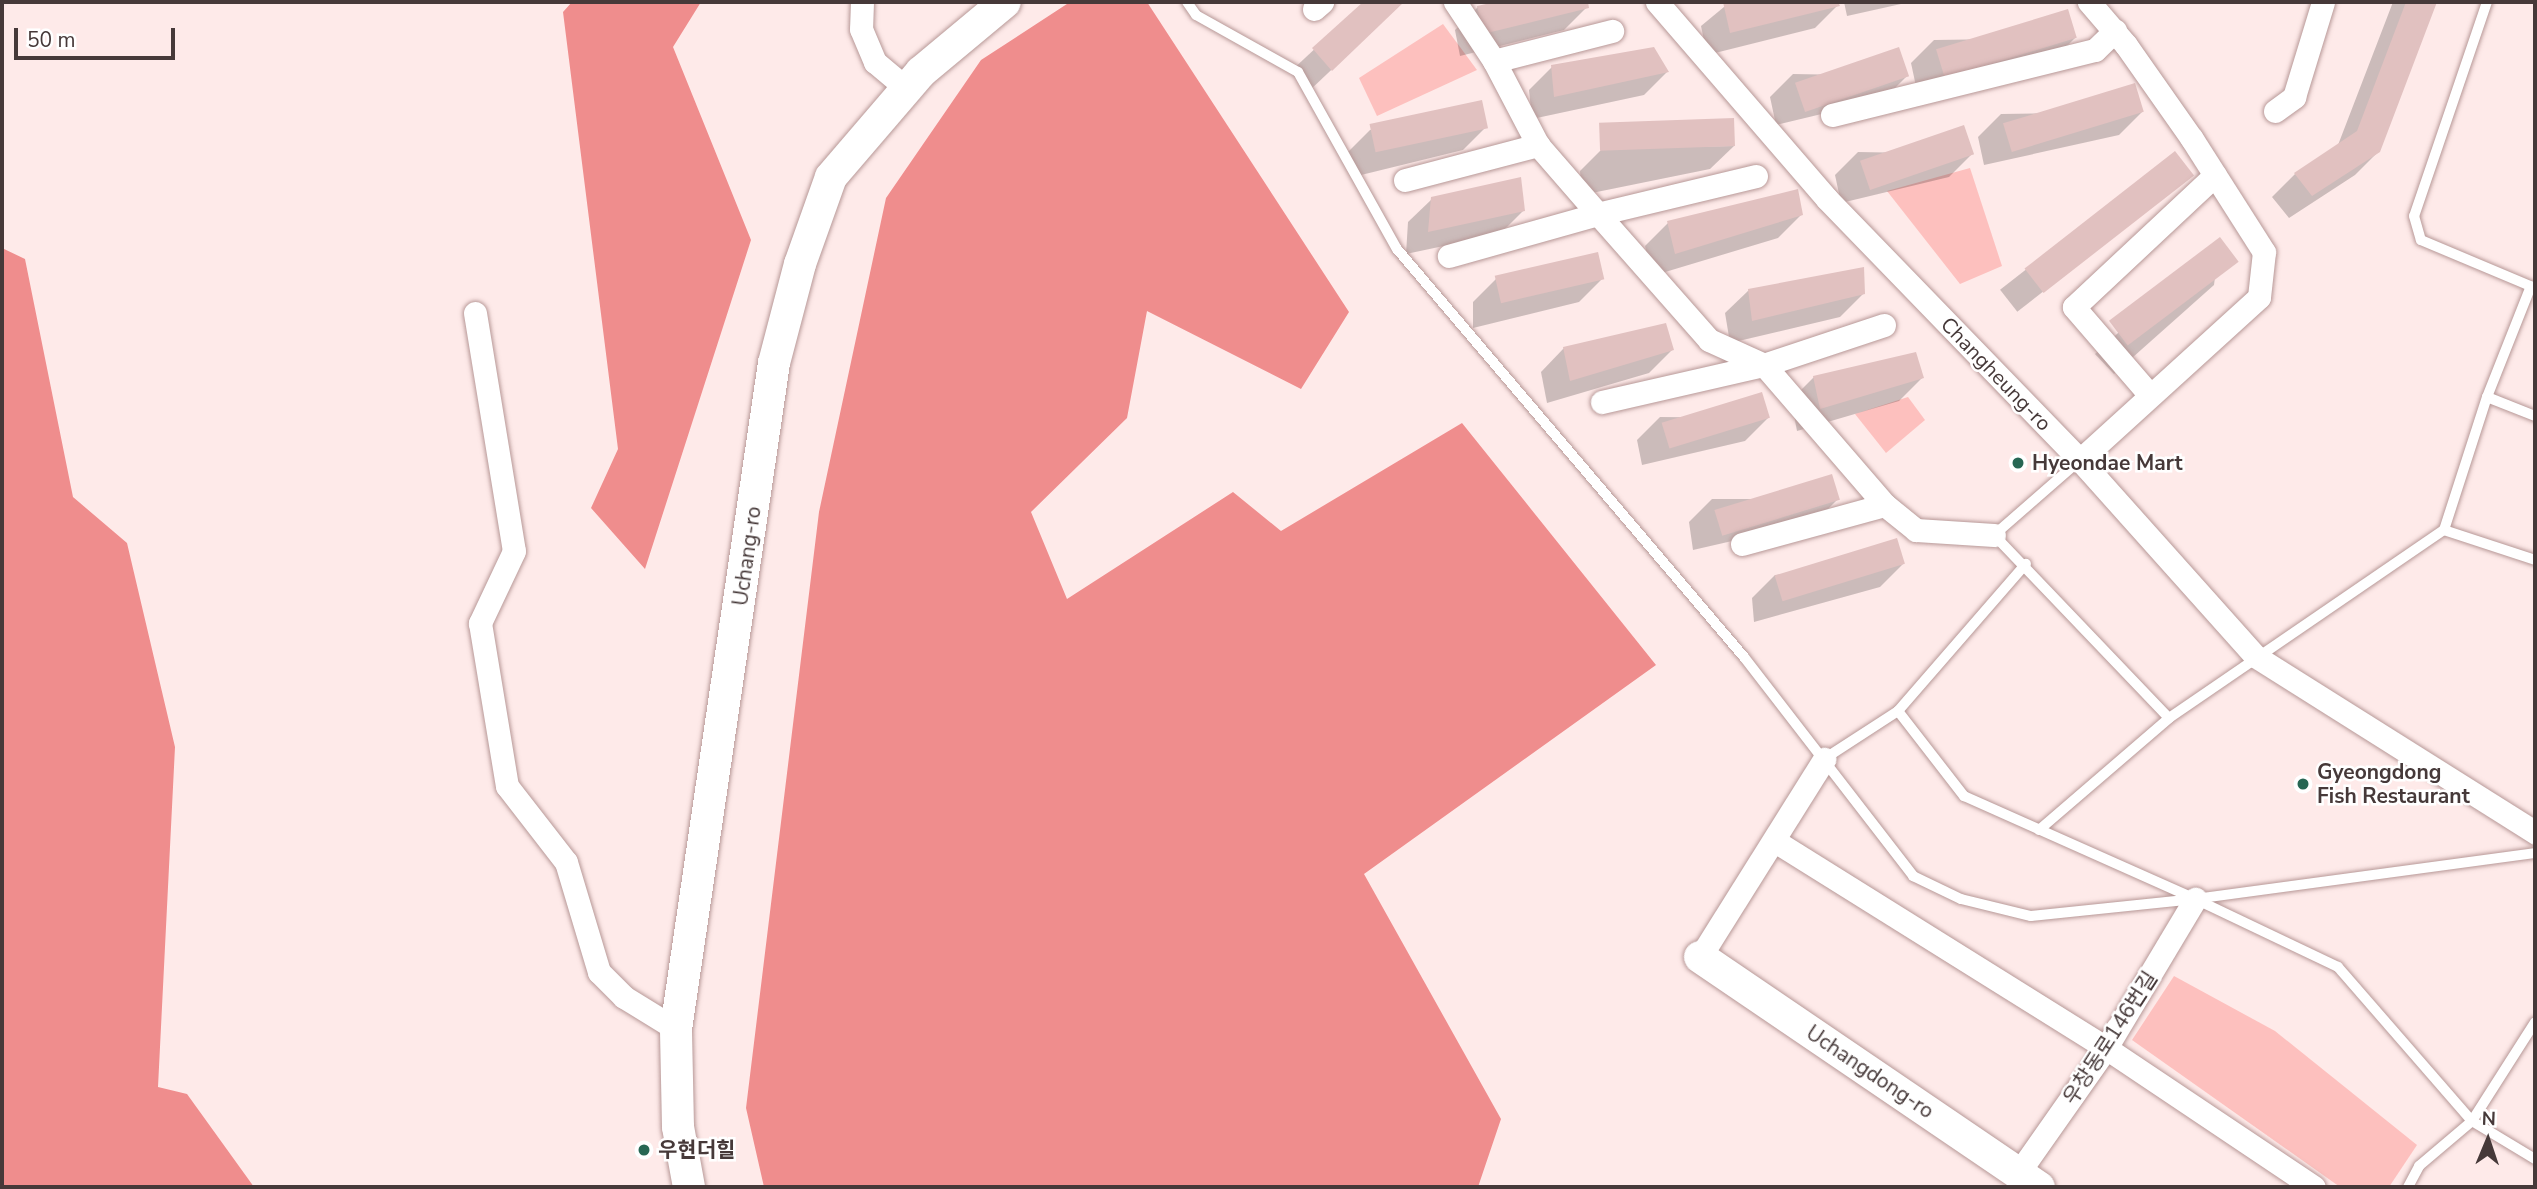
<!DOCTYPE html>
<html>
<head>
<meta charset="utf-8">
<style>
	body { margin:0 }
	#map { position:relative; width:2537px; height:1189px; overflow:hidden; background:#feeae9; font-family:"Nunito Sans","Noto Sans KR",sans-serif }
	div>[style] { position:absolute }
	.green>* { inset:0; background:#fdc0be }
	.forest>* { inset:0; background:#ef8d8d }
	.shadow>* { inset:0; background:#0003; transform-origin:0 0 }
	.building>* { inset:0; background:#e1c1c0; transform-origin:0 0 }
	.roads { filter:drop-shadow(0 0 2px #b79897) drop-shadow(0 0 2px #b79897) }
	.lane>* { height:10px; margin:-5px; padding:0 5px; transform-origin:5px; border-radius:5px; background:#fff }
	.street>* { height:23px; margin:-11.5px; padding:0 11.5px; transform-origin:11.5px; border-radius:11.5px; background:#fff }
	.secondary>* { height:32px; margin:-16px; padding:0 16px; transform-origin:16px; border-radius:16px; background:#fff }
	.dots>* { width:19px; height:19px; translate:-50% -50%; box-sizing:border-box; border:4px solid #fff; border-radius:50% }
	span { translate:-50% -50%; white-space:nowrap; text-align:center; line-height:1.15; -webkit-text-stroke:5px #fff; paint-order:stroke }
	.street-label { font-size:21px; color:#463939 }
	.poi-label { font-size:21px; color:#463939; font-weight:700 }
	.left { translate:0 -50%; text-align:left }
	.frame { position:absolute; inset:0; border:4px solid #463939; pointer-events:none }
	.north { position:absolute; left:2453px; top:1105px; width:70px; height:70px; -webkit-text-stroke:5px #fff; paint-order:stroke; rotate:2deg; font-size:19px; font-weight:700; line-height:28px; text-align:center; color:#463939 }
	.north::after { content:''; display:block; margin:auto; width:24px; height:32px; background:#463939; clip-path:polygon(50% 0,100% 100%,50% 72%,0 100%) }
	.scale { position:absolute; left:14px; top:28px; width:161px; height:32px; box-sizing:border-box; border:4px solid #463939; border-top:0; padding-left:9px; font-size:21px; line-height:24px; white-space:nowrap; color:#463939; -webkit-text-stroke:5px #fff; paint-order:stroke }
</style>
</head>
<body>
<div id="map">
	<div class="green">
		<div style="clip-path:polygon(1443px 24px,1477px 70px,1377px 116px,1359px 78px)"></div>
		<div style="clip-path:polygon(1970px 168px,2002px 266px,1960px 284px,1887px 191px)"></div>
		<div style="clip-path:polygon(1908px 397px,1925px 420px,1886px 453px,1855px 414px)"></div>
		<div style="clip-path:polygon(2174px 976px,2275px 1031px,2417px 1145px,2389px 1187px,2340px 1187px,2132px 1040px)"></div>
	</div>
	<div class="forest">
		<div style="clip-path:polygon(572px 2px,701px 2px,673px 47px,751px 240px,645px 569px,591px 508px,618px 449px,563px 12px)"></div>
		<div style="clip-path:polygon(1070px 2px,1147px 2px,1349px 312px,1301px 389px,1147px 311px,1127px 418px,1031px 512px,1067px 599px,1233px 492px,1281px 531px,1462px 423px,1656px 665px,1364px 874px,1501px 1119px,1478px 1187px,764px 1187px,746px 1108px,819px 512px,886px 198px,981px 60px)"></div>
		<div style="clip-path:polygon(2px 248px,25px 259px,73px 497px,127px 543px,175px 747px,158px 1087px,187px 1094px,254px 1187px,2px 1187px)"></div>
	</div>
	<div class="shadow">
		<div style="clip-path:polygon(1365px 2px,1403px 2px,1308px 92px,1290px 72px)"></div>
		<div style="clip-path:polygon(1503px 2px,1586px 2px,1587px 7px,1564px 30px,1460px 56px,1455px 30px,1478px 7px)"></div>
		<div style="clip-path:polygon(1730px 2px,1836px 2px,1838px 5px,1815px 28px,1707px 55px,1701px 26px)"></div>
		<div style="clip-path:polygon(1844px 2px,1910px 2px,1847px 16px)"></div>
		<div style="clip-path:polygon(2393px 2px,2435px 2px,2379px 151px,2355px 175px,2289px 218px,2272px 197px,2295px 174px,2338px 145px)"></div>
		<div style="clip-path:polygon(2075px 38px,2052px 61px,1917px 91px,1911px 63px,1934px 40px)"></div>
		<div style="clip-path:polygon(1552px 67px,1667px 72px,1644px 95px,1532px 119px,1529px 90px)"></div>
		<div style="clip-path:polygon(1793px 74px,1907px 76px,1884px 99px,1776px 125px,1770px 97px)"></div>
		<div style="clip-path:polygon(1481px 102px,1486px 127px,1463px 150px,1357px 176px,1347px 153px,1370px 130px)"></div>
		<div style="clip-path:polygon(2142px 112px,2119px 135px,1984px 165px,1978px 137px,2001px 114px)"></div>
		<div style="clip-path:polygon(1734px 146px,1710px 169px,1582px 195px,1580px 171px,1603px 148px)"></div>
		<div style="clip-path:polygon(1858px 152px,1972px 154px,1949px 177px,1841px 203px,1835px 175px)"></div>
		<div style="left:2175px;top:153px;width:28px;height:222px;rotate:52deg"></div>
		<div style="clip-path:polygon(1432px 199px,1523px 211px,1500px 234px,1406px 254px,1408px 222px)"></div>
		<div style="clip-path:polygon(1801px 215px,1778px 238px,1652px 276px,1645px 246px,1668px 223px)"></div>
		<div style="clip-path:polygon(2220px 240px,2214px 285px,2114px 374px,2095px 354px)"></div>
		<div style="clip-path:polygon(1496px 279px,1602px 279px,1579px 302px,1473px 328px,1473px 302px)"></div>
		<div style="clip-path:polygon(1749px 290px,1863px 294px,1840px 317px,1730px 343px,1725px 313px)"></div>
		<div style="clip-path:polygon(1564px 348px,1672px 350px,1649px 373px,1547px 403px,1541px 372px)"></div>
		<div style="clip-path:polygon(1814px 377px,1922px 378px,1899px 401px,1797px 431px,1791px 400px)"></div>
		<div style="clip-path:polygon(1660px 417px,1768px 418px,1745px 441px,1642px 465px,1637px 440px)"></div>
		<div style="clip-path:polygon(1712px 499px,1838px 499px,1815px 522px,1693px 550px,1689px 522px)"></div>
		<div style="clip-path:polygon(1903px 564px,1880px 587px,1754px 622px,1752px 598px,1775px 575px)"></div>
	</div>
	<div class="building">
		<div style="clip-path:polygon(1363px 2px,1404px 2px,1332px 71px,1312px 48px)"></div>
		<div style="clip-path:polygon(1495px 2px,1588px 2px,1589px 8px,1483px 34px,1477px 6px)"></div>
		<div style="clip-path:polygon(1723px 2px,1838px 2px,1840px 6px,1730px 33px)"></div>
		<div style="clip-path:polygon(2406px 2px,2437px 2px,2380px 152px,2312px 196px,2294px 173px,2357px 131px)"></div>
		<div style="left:2068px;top:9px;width:30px;height:138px;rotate:73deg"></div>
		<div style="clip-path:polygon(1654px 47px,1669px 72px,1554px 97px,1551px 65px)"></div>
		<div style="left:1899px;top:47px;width:31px;height:110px;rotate:71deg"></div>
		<div style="left:2135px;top:83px;width:30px;height:138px;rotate:73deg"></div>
		<div style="left:1482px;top:100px;width:29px;height:115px;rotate:78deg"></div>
		<div style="left:1734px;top:118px;width:28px;height:135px;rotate:88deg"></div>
		<div style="left:1964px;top:125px;width:31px;height:110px;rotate:71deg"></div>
		<div style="left:2175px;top:151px;width:31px;height:191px;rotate:52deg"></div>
		<div style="clip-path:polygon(1521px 177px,1525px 211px,1428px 232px,1431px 197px)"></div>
		<div style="clip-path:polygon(1798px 189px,1803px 215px,1675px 254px,1667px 221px)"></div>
		<div style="left:2220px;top:237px;width:31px;height:139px;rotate:53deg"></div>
		<div style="left:1598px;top:252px;width:28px;height:106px;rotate:77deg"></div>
		<div style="clip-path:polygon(1864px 267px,1865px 294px,1752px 321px,1748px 289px)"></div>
		<div style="clip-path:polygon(1666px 323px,1674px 350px,1570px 381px,1563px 347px)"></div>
		<div style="clip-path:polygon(1916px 352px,1924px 378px,1820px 409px,1813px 376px)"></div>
		<div style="left:1762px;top:392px;width:27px;height:105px;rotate:73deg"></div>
		<div style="left:1832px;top:474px;width:27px;height:123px;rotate:73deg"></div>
		<div style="left:1897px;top:538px;width:27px;height:128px;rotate:73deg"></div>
	</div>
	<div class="roads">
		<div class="lane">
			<div style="left:1187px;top:2px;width:16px;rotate:55deg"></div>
			<div style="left:1196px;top:15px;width:117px;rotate:29.2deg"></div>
			<div style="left:1298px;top:72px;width:203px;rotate:60.8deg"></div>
			<div style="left:1397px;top:249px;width:536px;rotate:49.62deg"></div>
			<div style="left:1744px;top:657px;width:277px;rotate:52.3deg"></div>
			<div style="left:1913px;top:876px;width:53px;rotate:25.6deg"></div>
			<div style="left:1961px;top:899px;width:72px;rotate:13.7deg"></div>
			<div style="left:2031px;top:916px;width:165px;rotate:-5.9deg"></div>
			<div style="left:2195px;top:899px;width:158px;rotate:25.4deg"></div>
			<div style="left:2338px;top:967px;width:204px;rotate:49deg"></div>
			<div style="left:2472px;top:1121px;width:74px;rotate:31.1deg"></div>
			<div style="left:2487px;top:2px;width:226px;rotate:108.8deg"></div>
			<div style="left:2414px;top:216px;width:25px;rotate:74deg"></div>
			<div style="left:2421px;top:240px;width:124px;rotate:22.8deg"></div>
			<div style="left:2487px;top:397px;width:52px;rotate:21.6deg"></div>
			<div style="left:2080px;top:460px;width:114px;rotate:138.9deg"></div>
			<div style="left:1994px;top:535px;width:253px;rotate:46.3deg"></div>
			<div style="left:2444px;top:530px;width:140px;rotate:-72.1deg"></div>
			<div style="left:2487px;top:397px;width:119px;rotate:-68.4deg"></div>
			<div style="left:1898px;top:711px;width:108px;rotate:52.2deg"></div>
			<div style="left:1964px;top:796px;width:253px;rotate:24deg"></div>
			<div style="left:2195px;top:899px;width:343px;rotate:-7.7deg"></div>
			<div style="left:1824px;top:759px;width:88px;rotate:-33deg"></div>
			<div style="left:1898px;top:711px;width:195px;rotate:-49deg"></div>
			<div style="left:2039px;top:830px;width:172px;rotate:-40.7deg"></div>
			<div style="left:2169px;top:718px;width:333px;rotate:-34.4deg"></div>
			<div style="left:2444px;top:530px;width:96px;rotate:18.2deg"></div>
			<div style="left:2408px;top:1187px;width:24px;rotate:-62deg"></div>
			<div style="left:2419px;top:1166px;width:70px;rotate:-40.3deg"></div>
			<div style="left:2472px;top:1121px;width:117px;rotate:-57.5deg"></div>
		</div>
		<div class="street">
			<div style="left:862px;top:2px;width:27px;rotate:92deg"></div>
			<div style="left:861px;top:29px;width:36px;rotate:67deg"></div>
			<div style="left:875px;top:62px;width:40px;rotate:40deg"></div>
			<div style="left:1455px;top:2px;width:71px;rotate:56.5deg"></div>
			<div style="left:1657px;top:2px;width:260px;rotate:49.2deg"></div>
			<div style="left:1827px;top:199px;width:363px;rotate:45.9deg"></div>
			<div style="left:2080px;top:460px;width:263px;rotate:48.2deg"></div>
			<div style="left:2255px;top:656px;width:331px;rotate:32.2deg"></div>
			<div style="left:1314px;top:9px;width:11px;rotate:-41deg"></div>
			<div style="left:2275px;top:111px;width:24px;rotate:-36deg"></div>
			<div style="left:2294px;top:97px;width:99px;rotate:-73deg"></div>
			<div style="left:1832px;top:115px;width:271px;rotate:-13.9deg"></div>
			<div style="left:2095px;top:50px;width:28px;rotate:-44deg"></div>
			<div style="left:1538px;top:145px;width:95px;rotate:-117.6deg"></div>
			<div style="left:1494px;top:61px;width:122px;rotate:-14.3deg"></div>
			<div style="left:1756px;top:176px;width:163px;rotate:166.5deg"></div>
			<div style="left:1598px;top:214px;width:168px;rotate:48.6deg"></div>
			<div style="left:1709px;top:340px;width:60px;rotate:24.4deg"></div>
			<div style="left:1405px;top:180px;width:138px;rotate:-14.7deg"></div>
			<div style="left:1538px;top:145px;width:91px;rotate:49deg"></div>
			<div style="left:1598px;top:214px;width:155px;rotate:164.3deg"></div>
			<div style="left:475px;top:313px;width:241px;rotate:80.7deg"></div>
			<div style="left:514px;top:551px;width:80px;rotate:115.3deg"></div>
			<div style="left:480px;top:623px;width:165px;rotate:80.6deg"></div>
			<div style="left:507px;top:786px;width:96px;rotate:52.2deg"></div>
			<div style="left:566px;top:862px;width:115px;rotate:73.3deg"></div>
			<div style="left:599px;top:972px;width:35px;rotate:45deg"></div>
			<div style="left:624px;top:997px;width:61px;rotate:31.6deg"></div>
			<div style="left:1884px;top:325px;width:126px;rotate:161.6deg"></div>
			<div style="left:1764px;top:365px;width:185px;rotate:49.2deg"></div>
			<div style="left:2149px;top:394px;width:115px;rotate:-130.8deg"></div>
			<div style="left:2074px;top:307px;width:193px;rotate:-43.1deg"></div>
			<div style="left:1602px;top:402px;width:166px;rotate:-12.9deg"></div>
			<div style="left:2080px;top:460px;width:242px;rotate:-42.3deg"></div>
			<div style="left:2259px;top:297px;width:45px;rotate:-83.7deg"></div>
			<div style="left:2264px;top:252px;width:134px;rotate:-122.5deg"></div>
			<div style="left:2192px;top:139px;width:115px;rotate:-125.1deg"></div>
			<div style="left:2126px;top:45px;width:57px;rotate:-130.7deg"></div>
			<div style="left:1742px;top:544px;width:148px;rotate:-15.3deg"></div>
			<div style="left:1885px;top:505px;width:40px;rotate:39deg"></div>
			<div style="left:1916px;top:530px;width:78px;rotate:3.7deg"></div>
			<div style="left:1775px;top:841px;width:390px;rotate:32deg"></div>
			<div style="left:2106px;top:1048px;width:250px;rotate:33.8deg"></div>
			<div style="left:1700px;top:957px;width:234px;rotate:-57.9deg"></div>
			<div style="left:2019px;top:1172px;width:151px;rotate:-54.9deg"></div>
			<div style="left:2106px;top:1048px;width:174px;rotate:-59.1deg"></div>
		</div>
		<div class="secondary">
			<div style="left:1700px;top:957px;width:410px;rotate:34.2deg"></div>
			<div style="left:689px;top:1187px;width:61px;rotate:-100.4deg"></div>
			<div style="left:678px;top:1127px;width:98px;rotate:-91.2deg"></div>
			<div style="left:676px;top:1029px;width:673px;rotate:-81.63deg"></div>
			<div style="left:774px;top:363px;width:102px;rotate:-75.3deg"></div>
			<div style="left:800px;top:264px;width:92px;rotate:-70.4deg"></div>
			<div style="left:831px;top:177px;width:138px;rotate:-49.4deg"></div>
			<div style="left:921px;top:72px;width:109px;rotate:-39.8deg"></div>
		</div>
	</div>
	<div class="dots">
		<div style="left:2018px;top:463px;background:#276653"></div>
		<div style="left:2303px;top:784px;background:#276653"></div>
		<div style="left:644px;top:1150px;background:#276653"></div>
	</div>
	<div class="street-label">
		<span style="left:1996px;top:374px;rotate:46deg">Changheung-ro</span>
		<span style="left:747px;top:556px;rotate:-82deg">Uchang-ro</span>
		<span style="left:2110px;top:1038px;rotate:-57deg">우창동로146번길</span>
		<span style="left:1870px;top:1072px;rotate:34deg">Uchangdong-ro</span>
	</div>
	<div class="poi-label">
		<span class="left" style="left:2032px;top:463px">Hyeondae Mart</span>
		<span class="left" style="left:2317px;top:784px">Gyeongdong<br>Fish Restaurant</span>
		<span class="left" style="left:658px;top:1150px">우현더힐</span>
	</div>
	<div class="frame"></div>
	<div class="north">N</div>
	<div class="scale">50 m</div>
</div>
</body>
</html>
